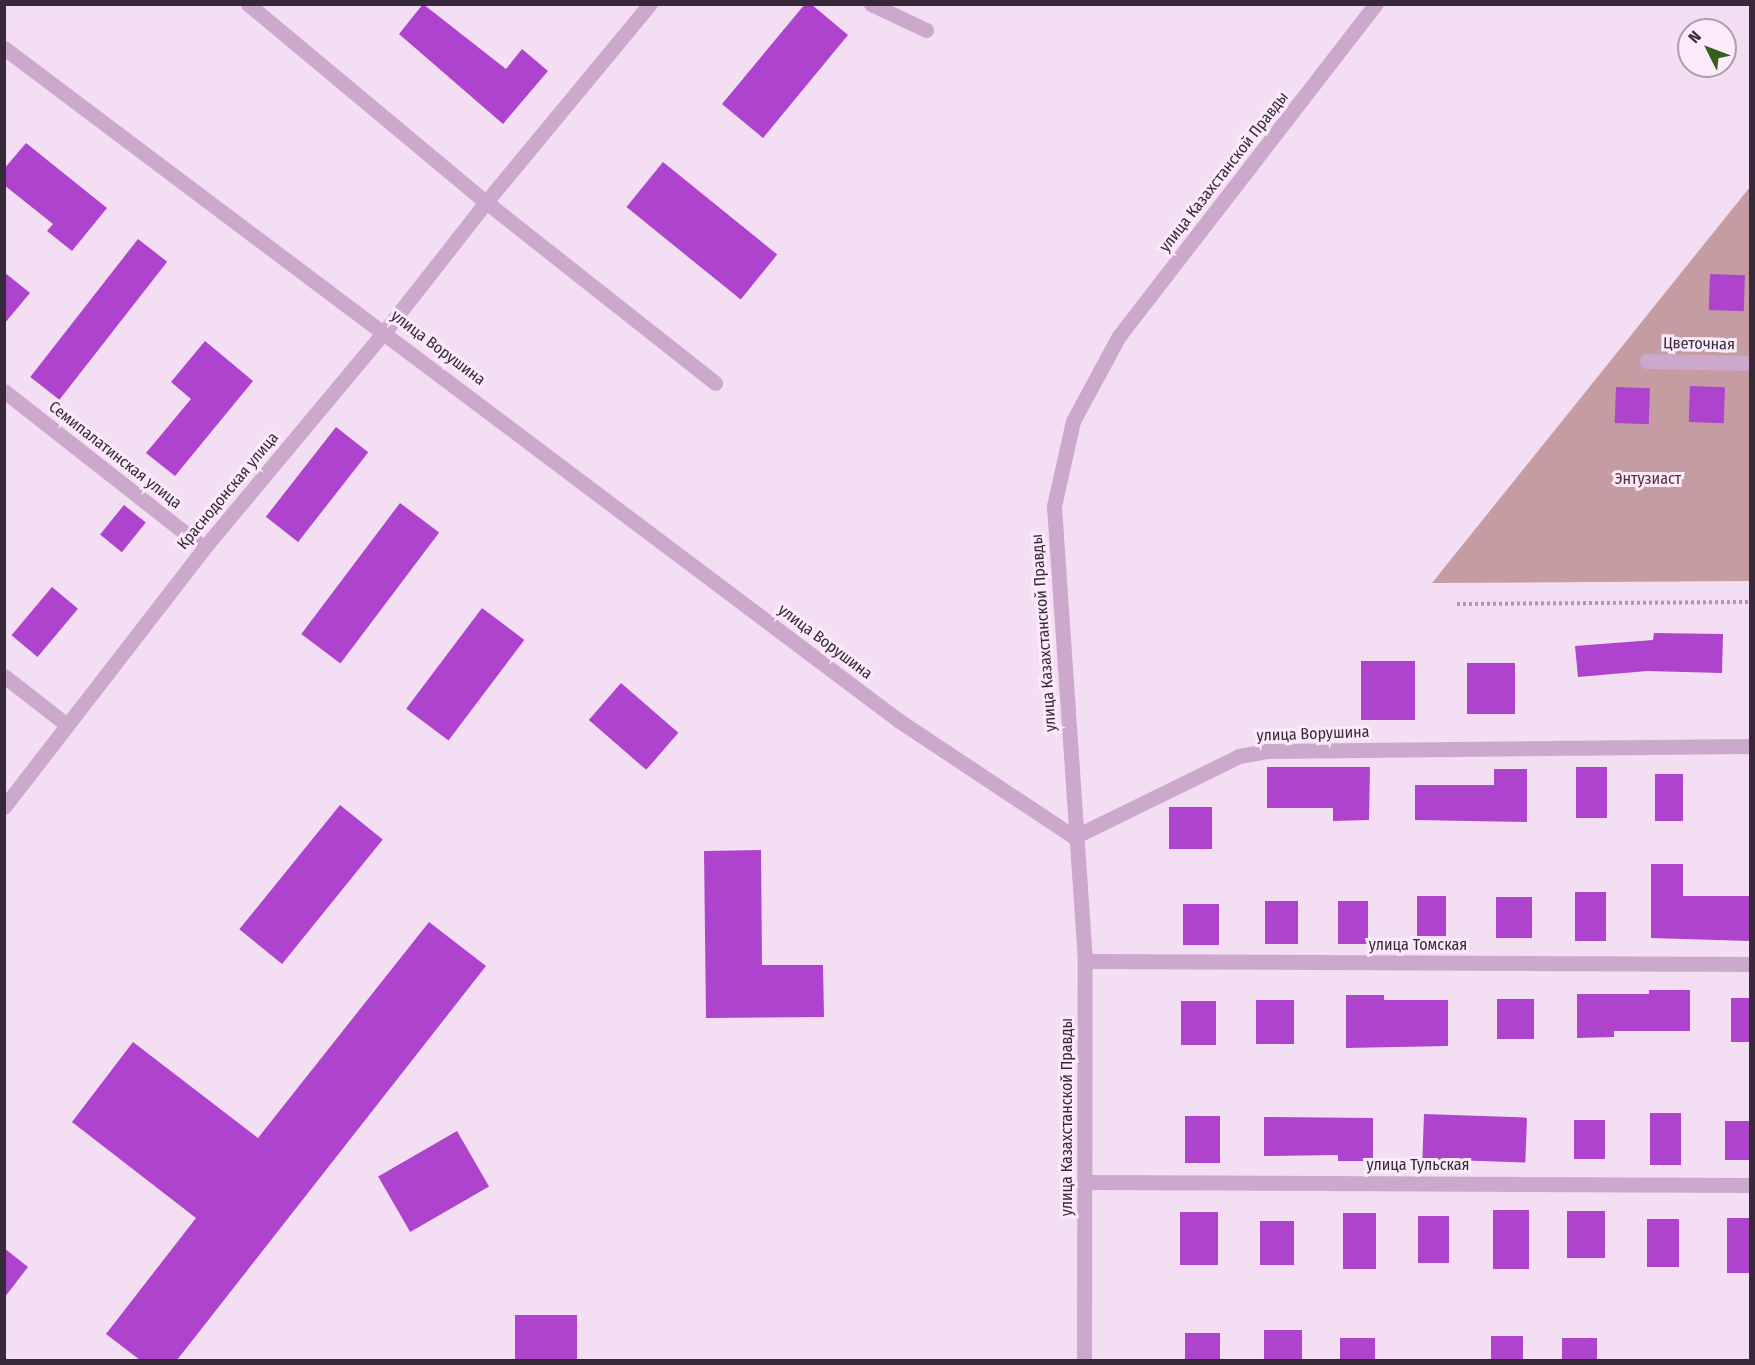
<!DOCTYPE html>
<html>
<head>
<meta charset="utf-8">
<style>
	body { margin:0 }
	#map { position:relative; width:1755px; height:1365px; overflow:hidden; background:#f4def3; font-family:"Fira Sans Condensed",sans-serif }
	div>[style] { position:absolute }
	.green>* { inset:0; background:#c59ca2 }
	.building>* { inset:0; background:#ae43cd; transform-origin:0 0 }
	.path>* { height:4px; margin-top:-2px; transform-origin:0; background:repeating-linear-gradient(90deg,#b892b9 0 3px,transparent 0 6px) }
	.service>* { height:15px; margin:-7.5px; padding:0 7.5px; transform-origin:7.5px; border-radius:7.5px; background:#cda8cd }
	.minor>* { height:15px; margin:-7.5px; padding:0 7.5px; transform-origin:7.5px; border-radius:7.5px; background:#cda8cd }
	.tertiary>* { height:15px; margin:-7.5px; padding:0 7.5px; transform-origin:7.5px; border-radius:7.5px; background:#cda8cd }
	span { translate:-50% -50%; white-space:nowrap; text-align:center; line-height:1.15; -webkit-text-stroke:6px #fbebfa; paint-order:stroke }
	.street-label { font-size:16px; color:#37293a }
	.park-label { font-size:16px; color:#5a2b30 }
	.frame { position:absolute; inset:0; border:6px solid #37293a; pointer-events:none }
	.north { position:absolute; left:1677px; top:18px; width:60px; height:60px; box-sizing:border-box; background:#fbebfa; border:2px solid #ad9dad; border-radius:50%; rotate:312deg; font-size:16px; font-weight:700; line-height:24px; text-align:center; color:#37293a }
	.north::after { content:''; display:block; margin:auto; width:21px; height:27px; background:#375f1b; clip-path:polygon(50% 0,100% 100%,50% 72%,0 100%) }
</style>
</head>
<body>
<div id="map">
	<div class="green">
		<div style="clip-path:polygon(1750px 187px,1750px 581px,1432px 583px)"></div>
	</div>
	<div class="building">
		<div style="clip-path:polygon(423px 4px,506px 69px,522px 49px,548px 71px,503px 124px,399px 34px)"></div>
		<div style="clip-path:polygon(805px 4px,811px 4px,848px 35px,763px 138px,722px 104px)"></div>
		<div style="clip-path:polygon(26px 143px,107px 208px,72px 251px,47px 231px,53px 224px,4px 185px,4px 169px)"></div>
		<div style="left:663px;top:162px;width:147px;height:58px;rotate:39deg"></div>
		<div style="left:138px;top:239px;width:37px;height:175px;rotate:38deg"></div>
		<div style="clip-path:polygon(4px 272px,30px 293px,4px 324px)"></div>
		<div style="left:1710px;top:274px;width:35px;height:36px;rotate:2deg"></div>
		<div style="clip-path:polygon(205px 341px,253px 381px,175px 476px,146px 453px,191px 399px,171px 382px)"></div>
		<div style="left:1690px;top:386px;width:35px;height:36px;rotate:2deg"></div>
		<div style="left:1616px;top:387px;width:34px;height:36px;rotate:2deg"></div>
		<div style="left:336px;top:427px;width:41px;height:114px;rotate:38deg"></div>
		<div style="left:400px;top:503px;width:49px;height:164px;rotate:37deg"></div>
		<div style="left:124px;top:505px;width:28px;height:38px;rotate:39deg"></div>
		<div style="left:52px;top:587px;width:34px;height:63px;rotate:40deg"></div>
		<div style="left:482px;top:608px;width:53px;height:126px;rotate:37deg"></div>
		<div style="clip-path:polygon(1654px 633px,1723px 634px,1722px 673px,1647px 671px,1578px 677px,1575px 646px,1653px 640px)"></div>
		<div style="left:1361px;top:661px;width:54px;height:59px"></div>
		<div style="left:1467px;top:663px;width:48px;height:51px"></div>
		<div style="left:621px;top:683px;width:76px;height:49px;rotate:41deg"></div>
		<div style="clip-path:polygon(1267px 767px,1370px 767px,1369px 820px,1333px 821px,1333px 808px,1267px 808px)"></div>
		<div style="left:1576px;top:767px;width:31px;height:51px"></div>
		<div style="clip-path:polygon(1494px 769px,1527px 769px,1527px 822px,1415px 820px,1415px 785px,1494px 785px)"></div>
		<div style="left:1655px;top:774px;width:28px;height:47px"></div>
		<div style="left:340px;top:805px;width:55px;height:160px;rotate:39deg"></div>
		<div style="left:1169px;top:807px;width:43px;height:42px"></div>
		<div style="clip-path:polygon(761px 850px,762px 965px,823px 965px,824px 1017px,706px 1018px,704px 851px)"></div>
		<div style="clip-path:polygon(1651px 864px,1683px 864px,1683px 896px,1750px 896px,1750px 941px,1651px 938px)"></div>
		<div style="left:1575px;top:892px;width:31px;height:49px"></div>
		<div style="left:1417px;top:896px;width:29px;height:40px"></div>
		<div style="left:1496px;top:897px;width:36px;height:41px"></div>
		<div style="left:1265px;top:901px;width:33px;height:43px"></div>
		<div style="left:1338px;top:901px;width:30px;height:43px"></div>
		<div style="left:1183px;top:904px;width:36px;height:41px"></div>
		<div style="clip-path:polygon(429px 922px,486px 966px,177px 1360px,140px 1360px,106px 1334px,196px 1218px,72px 1122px,133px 1042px,258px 1138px)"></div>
		<div style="clip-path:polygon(1649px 990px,1690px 990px,1690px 1031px,1614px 1031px,1614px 1037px,1577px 1038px,1577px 994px,1649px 994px)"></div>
		<div style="clip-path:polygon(1346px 995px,1384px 995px,1384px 1000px,1448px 1000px,1448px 1046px,1346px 1048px)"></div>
		<div style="left:1731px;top:998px;width:19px;height:44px"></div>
		<div style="left:1497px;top:999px;width:37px;height:40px"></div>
		<div style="left:1256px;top:1000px;width:38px;height:44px"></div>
		<div style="left:1181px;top:1001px;width:35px;height:44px"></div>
		<div style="left:1650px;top:1113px;width:31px;height:52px"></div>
		<div style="left:1424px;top:1114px;width:103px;height:45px;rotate:2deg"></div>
		<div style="left:1185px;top:1116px;width:35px;height:47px"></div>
		<div style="clip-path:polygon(1264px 1117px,1373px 1118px,1373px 1161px,1338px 1161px,1338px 1155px,1264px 1156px)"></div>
		<div style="left:1574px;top:1120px;width:31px;height:39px"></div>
		<div style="left:1725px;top:1121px;width:25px;height:39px"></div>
		<div style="left:457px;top:1131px;width:64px;height:91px;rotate:60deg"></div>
		<div style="left:1493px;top:1210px;width:36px;height:59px"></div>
		<div style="left:1567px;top:1211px;width:38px;height:47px"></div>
		<div style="left:1180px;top:1212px;width:38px;height:53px"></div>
		<div style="left:1343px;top:1213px;width:33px;height:56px"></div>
		<div style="left:1418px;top:1216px;width:31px;height:47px"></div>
		<div style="left:1727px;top:1218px;width:23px;height:55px"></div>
		<div style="left:1647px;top:1219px;width:32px;height:48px"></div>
		<div style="left:1260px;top:1221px;width:34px;height:44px"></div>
		<div style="clip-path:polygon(4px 1248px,28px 1267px,4px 1298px)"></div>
		<div style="left:515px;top:1315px;width:62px;height:45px"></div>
		<div style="left:1264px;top:1330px;width:38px;height:30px"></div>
		<div style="left:1185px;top:1333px;width:35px;height:27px"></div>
		<div style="left:1491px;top:1336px;width:32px;height:24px"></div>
		<div style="left:1340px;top:1338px;width:35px;height:22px"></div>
		<div style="left:1562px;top:1338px;width:35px;height:22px"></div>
	</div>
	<div class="path">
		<div style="left:1457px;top:604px;width:293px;rotate:-0.4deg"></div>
	</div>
	<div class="service">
		<div style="left:248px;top:4px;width:310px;rotate:39.8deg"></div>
		<div style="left:486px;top:202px;width:292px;rotate:38.3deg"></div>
		<div style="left:871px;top:4px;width:61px;rotate:25.3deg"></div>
		<div style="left:486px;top:202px;width:257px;rotate:-50.4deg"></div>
	</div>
	<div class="minor">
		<div style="left:1647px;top:361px;width:103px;rotate:1.1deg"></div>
		<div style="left:4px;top:391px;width:254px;rotate:38.1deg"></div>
		<div style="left:4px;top:676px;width:80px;rotate:37.9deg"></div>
		<div style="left:4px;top:807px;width:327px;rotate:-52.3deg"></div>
		<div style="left:204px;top:548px;width:283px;rotate:-50.2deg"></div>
		<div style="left:385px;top:331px;width:164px;rotate:-51.9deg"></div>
		<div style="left:1074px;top:837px;width:184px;rotate:-26.1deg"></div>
		<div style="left:1239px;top:756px;width:28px;rotate:-10deg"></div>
		<div style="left:1267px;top:751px;width:483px;rotate:-0.6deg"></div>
		<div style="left:1085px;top:961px;width:665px;rotate:0.26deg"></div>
		<div style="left:1085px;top:1182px;width:665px;rotate:0.26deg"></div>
	</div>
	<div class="tertiary">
		<div style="left:4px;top:48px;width:1118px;rotate:36.93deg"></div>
		<div style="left:898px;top:720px;width:211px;rotate:33.6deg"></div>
		<div style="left:1084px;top:1360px;width:399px;rotate:-89.9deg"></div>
		<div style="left:1085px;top:961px;width:456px;rotate:-93.9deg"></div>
		<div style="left:1054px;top:506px;width:87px;rotate:-77.4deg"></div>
		<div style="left:1073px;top:421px;width:97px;rotate:-61.6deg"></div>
		<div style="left:1119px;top:336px;width:420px;rotate:-52.3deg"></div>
	</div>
	<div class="street-label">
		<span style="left:1224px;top:172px;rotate:-52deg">улица Казахстанской Правды</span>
		<span style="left:1699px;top:344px;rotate:1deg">Цветочная</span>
		<span style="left:438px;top:348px;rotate:37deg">улица Ворушина</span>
		<span style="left:115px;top:455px;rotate:38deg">Семипалатинская улица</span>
		<span style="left:228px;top:491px;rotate:-50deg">Краснодонская улица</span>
		<span style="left:1044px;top:633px;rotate:-94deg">улица Казахстанской Правды</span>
		<span style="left:825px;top:642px;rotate:37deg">улица Ворушина</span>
		<span style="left:1313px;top:734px;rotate:-2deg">улица Ворушина</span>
		<span style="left:1418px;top:945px">улица Томская</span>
		<span style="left:1067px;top:1117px;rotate:-90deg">улица Казахстанской Правды</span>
		<span style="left:1418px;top:1165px">улица Тульская</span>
	</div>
	<div class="park-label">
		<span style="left:1648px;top:479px">Энтузиаст</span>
	</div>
	<div class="frame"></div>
	<div class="north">N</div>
</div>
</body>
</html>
